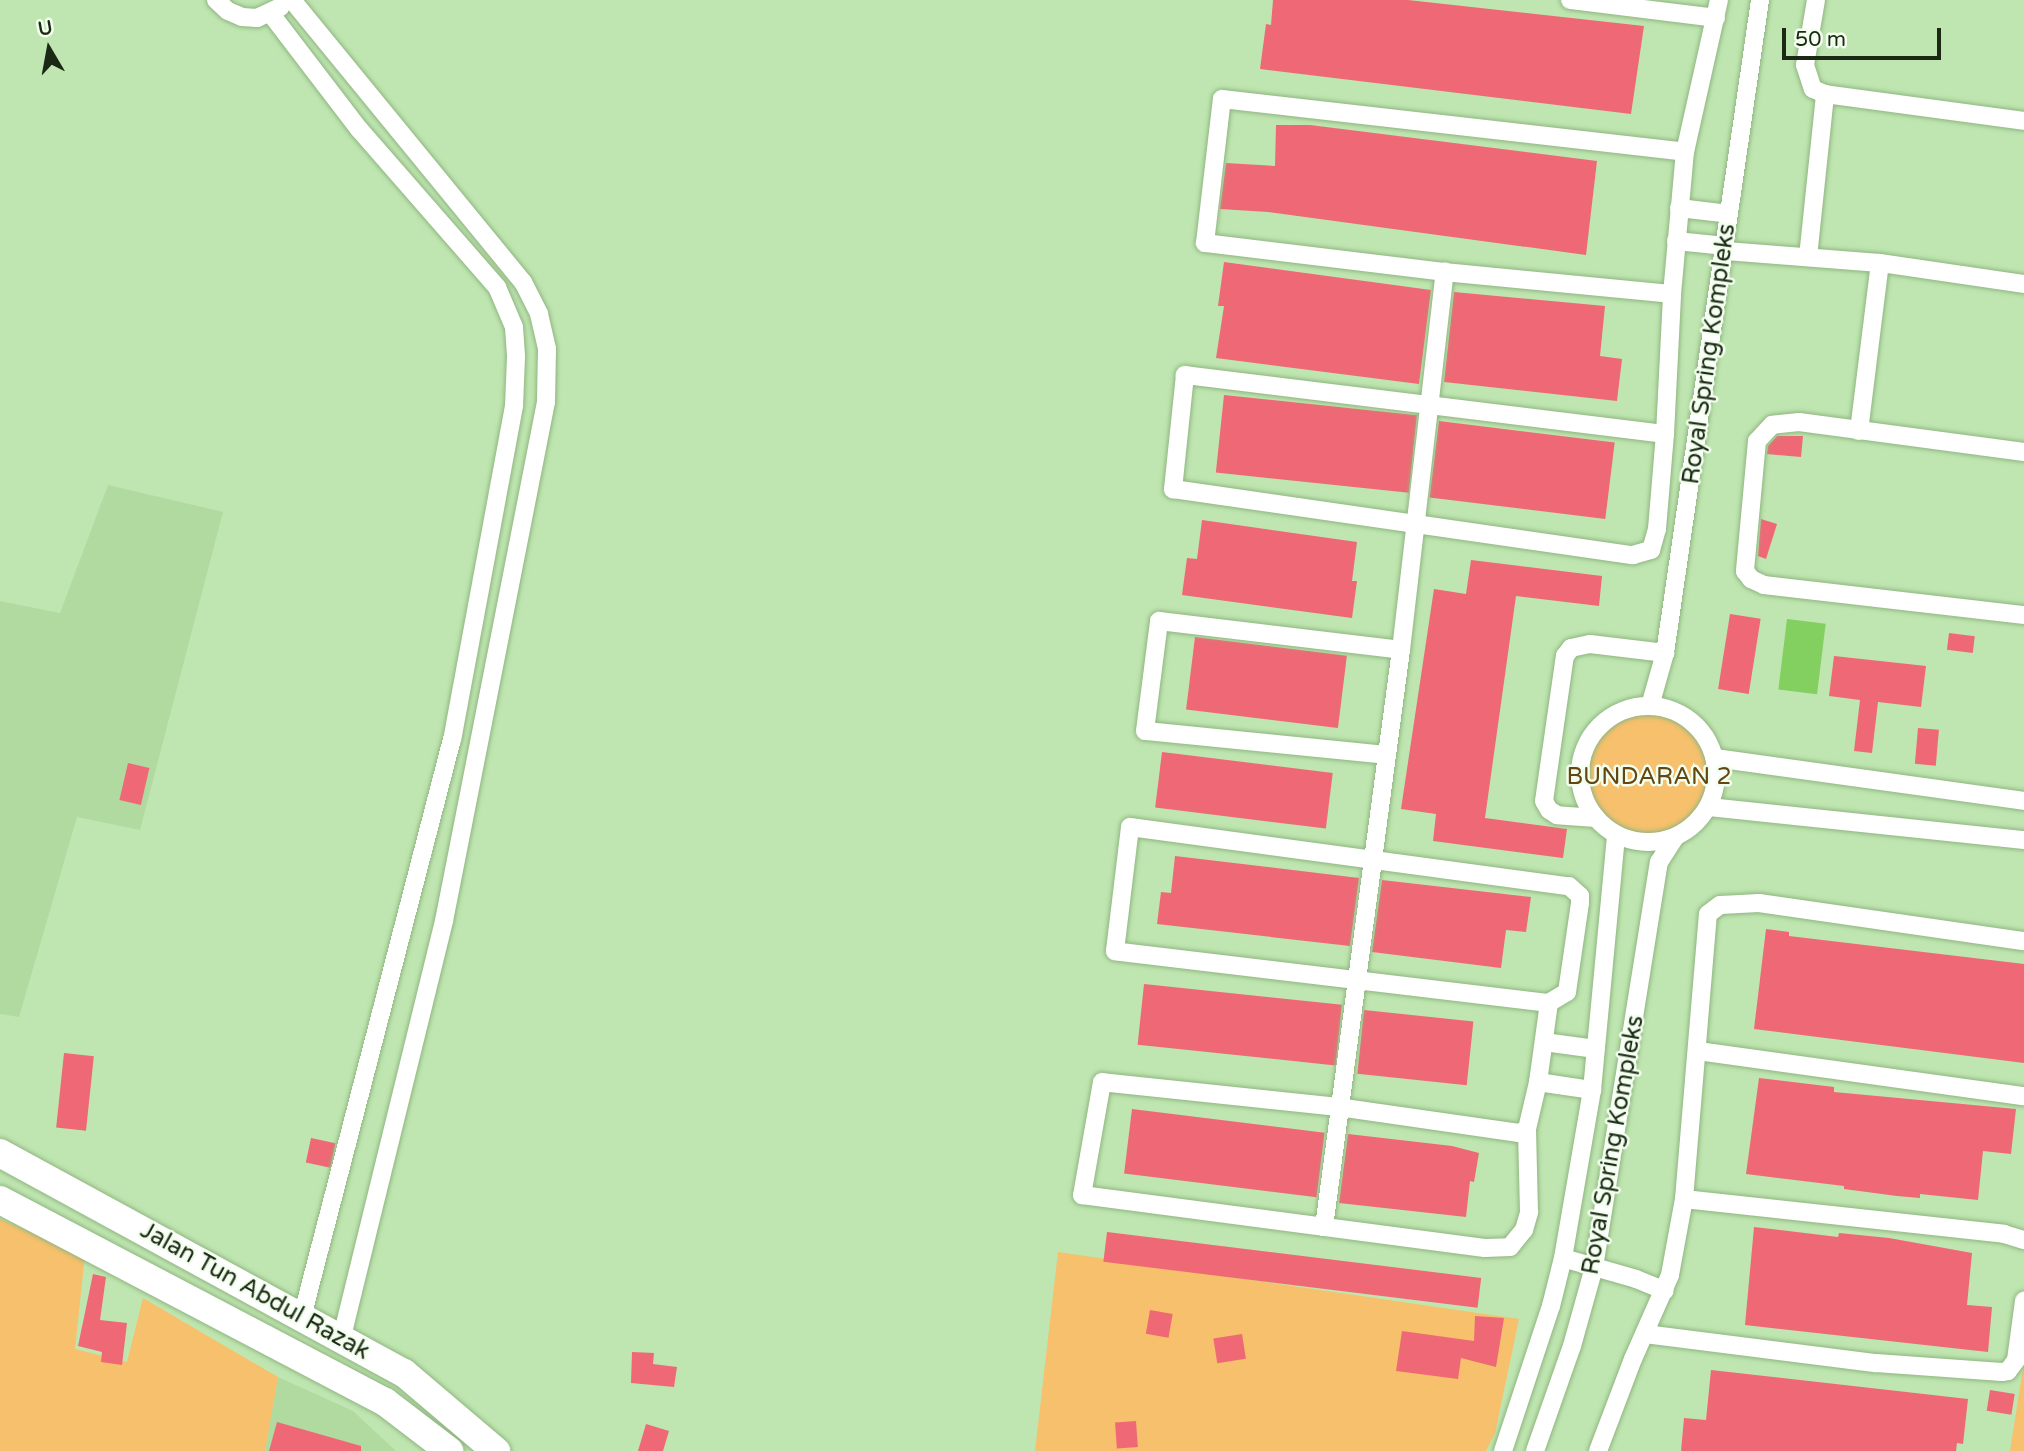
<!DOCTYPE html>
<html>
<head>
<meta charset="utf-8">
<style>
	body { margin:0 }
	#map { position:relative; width:2024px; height:1451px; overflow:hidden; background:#bfe6b0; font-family:"Varela Round",sans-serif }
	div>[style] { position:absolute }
	.built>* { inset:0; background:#b0da9f }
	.green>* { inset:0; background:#f6c06c }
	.round { border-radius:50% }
	.water>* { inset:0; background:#83cf60; transform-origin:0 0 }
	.building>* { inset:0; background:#ee6975; transform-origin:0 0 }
	.roads { filter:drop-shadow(0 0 2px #90b581) drop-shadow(0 0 2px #90b581) }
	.street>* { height:18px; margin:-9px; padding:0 9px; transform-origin:9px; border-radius:9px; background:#fff }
	.street>.ring { margin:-9px; padding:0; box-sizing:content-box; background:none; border:18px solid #fff; border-radius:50% }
	.primary>* { height:28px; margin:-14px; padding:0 14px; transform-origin:14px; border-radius:14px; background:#fff }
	span { translate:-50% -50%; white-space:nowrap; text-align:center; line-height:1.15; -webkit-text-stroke:5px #f2feee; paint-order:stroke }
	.street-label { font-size:24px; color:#1a2814 }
	.park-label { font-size:24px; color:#644612 }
	.north { position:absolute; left:14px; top:14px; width:70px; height:70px; -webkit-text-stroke:5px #f2feee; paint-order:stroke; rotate:350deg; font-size:19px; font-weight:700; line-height:28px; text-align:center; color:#1a2814 }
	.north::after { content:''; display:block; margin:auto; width:24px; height:32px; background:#1a2814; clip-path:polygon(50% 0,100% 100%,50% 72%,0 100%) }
	.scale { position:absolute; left:1782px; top:28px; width:159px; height:32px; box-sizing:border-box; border:4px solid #1a2814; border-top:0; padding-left:9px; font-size:21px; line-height:24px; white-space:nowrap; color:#1a2814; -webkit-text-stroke:5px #f2feee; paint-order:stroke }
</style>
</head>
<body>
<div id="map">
	<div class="built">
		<div style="clip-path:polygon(108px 485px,223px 512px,140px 830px,77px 817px,19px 1017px,0 1014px,0 601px,60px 613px)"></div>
		<div style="clip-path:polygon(278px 1377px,353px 1411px,396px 1451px,265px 1451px)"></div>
	</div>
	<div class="green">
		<div class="round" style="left:1586px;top:711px;width:124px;height:124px"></div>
		<div style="clip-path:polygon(0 1219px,85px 1255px,75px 1349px,127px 1362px,143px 1298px,278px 1377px,265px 1451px,0 1451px)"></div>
		<div style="clip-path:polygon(1058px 1252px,1519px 1319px,1495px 1433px,1486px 1451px,1035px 1451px)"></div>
		<div style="clip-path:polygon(2024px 1362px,2024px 1451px,2010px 1451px)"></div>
	</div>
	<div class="water">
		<div style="left:1787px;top:619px;width:39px;height:71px;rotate:7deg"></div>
	</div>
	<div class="building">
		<div style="clip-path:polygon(1273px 0,1408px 0,1644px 26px,1631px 114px,1260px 69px,1266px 24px,1271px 25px)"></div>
		<div style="clip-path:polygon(1276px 125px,1310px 125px,1597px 161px,1586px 255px,1268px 212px,1220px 209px,1226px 163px,1275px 166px)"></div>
		<div style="clip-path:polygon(1224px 262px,1431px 290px,1419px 384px,1216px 358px,1224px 306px,1218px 306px)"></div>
		<div style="clip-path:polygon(1454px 292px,1605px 306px,1600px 356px,1622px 359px,1617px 401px,1444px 382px)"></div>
		<div style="left:1224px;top:395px;width:194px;height:78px;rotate:6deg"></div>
		<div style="left:1439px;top:421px;width:177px;height:77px;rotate:7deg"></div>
		<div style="clip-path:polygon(1777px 436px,1803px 436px,1801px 457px,1767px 454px,1768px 446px)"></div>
		<div style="clip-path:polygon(1761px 519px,1777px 524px,1766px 559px,1758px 556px)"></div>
		<div style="clip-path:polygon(1202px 520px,1357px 542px,1352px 581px,1357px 581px,1352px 618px,1182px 595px,1187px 558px,1197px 559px)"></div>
		<div style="clip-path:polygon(1471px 560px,1602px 576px,1599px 606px,1516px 596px,1485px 818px,1567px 829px,1563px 858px,1433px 841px,1436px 814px,1401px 809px,1434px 589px,1466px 594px)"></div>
		<div style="left:1730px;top:614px;width:31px;height:76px;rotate:9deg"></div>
		<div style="left:1949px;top:633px;width:26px;height:17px;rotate:7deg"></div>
		<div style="left:1195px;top:637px;width:153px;height:73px;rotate:7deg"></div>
		<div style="clip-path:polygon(1834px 656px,1926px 666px,1921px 707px,1878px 702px,1872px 753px,1854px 751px,1860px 700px,1829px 696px)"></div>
		<div style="left:1918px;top:728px;width:21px;height:36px;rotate:5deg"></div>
		<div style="left:1162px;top:752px;width:172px;height:56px;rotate:7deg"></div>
		<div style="left:128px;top:763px;width:22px;height:38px;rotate:13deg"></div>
		<div style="clip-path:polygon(1175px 856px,1359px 878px,1350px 946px,1157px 924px,1161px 892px,1171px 893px)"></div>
		<div style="clip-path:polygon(1382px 880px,1531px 897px,1526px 932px,1506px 930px,1501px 968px,1372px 952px)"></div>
		<div style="clip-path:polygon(1766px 929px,1789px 932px,1789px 936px,2024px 964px,2024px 1063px,1754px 1029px)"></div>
		<div style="left:1144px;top:984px;width:199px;height:61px;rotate:6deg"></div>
		<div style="left:1364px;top:1010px;width:110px;height:64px;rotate:6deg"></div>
		<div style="left:64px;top:1053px;width:30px;height:75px;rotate:6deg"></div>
		<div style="clip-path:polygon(1759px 1078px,1834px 1087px,1834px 1092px,2016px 1109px,2011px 1154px,1983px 1151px,1978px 1200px,1920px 1194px,1920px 1198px,1897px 1196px,1844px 1189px,1844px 1186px,1746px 1174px)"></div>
		<div style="left:1132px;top:1109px;width:194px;height:65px;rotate:7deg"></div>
		<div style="clip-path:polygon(1348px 1134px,1452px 1146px,1479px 1153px,1474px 1182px,1470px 1181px,1466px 1217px,1339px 1203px)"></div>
		<div style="left:311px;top:1138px;width:25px;height:25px;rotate:12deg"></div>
		<div style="clip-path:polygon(1754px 1227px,1838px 1237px,1839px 1233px,1889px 1238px,1972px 1253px,1967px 1305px,1992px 1307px,1988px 1352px,1745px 1325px)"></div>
		<div style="left:1107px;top:1232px;width:377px;height:30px;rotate:7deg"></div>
		<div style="clip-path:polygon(93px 1274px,106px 1277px,100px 1320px,127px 1323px,122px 1365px,101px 1362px,102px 1352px,78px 1346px)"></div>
		<div style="left:1150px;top:1310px;width:23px;height:24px;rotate:10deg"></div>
		<div style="clip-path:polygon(1475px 1316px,1504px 1318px,1496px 1367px,1461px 1358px,1458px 1379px,1396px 1371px,1402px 1331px,1474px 1341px)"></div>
		<div style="left:1242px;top:1334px;width:25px;height:29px;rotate:81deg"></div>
		<div style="clip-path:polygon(632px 1352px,654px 1353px,653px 1364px,677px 1367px,674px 1387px,631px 1383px)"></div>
		<div style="clip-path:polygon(1711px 1370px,1968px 1399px,1963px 1444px,1957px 1443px,1956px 1451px,1681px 1451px,1684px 1418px,1706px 1420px)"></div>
		<div style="left:1990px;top:1390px;width:25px;height:21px;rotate:9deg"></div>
		<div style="left:1136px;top:1421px;width:26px;height:21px;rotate:86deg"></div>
		<div style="clip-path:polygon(277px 1422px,361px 1446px,361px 1451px,269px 1451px)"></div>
		<div style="clip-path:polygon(646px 1424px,669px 1431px,663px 1451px,638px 1451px)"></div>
	</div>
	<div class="roads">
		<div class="street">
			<div style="left:216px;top:0;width:16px;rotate:43deg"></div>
			<div style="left:228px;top:11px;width:15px;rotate:23deg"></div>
			<div style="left:242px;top:17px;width:15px;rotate:4deg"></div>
			<div style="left:257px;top:18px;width:26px;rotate:-25deg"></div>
			<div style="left:292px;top:0;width:365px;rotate:50.7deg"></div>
			<div style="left:523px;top:282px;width:36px;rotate:63deg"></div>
			<div style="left:539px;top:314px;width:36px;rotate:77deg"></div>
			<div style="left:547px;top:349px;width:53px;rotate:91.1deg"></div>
			<div style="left:546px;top:402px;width:529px;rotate:101.12deg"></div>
			<div style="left:444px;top:921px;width:431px;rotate:103.8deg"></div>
			<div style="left:1570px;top:0;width:147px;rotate:7deg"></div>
			<div style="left:1816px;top:0;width:66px;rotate:99.6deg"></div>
			<div style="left:1805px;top:65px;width:25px;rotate:72deg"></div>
			<div style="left:1813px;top:89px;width:13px;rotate:23deg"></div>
			<div style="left:1825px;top:94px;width:201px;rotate:7.7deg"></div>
			<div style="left:271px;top:14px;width:145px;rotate:52.6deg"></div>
			<div style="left:359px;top:129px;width:210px;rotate:48.9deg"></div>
			<div style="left:497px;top:287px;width:43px;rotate:67deg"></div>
			<div style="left:514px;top:327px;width:30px;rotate:86deg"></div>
			<div style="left:516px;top:357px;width:49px;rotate:92.3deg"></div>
			<div style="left:514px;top:406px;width:339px;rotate:100.5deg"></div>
			<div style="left:452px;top:739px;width:597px;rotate:104.55deg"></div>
			<div style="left:1679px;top:208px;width:50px;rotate:6.8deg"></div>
			<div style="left:1676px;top:241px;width:50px;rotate:5.7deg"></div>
			<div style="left:1726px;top:251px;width:154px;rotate:4.5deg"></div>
			<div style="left:1880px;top:263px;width:146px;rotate:8.3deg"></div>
			<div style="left:1808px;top:257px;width:164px;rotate:-84deg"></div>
			<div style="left:1672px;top:294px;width:228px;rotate:-174.5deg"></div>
			<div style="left:1445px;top:272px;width:242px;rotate:-173.1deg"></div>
			<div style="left:1205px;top:243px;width:145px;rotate:-83.3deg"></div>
			<div style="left:1222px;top:99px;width:466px;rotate:6.5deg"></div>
			<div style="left:1859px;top:431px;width:169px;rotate:-82.9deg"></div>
			<div style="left:1665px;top:434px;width:484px;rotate:-173deg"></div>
			<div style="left:1185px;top:375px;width:115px;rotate:96deg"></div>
			<div style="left:1173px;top:489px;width:465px;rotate:8.2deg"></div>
			<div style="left:1633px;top:555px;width:19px;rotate:-16deg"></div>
			<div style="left:1651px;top:550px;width:22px;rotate:-74deg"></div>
			<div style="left:1657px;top:529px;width:95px;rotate:-85.2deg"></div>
			<div style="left:1665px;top:434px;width:140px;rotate:-87.1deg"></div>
			<div style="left:1672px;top:294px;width:143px;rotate:-84.8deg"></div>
			<div style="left:1685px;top:152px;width:156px;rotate:-77.4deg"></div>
			<div style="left:2024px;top:452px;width:227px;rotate:-172.4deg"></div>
			<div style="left:1799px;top:422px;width:27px;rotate:174deg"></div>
			<div style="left:1772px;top:425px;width:22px;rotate:133deg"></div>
			<div style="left:1757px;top:441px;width:131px;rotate:95.3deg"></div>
			<div style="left:1745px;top:571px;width:10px;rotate:53deg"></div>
			<div style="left:1751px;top:579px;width:14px;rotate:25deg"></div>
			<div style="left:1764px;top:585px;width:262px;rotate:6.6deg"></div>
			<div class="ring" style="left:1580px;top:706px;width:118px;height:118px"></div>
			<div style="left:1650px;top:706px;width:55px;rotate:-74.2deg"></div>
			<div style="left:1665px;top:653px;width:660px;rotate:-81.72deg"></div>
			<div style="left:1387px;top:755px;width:243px;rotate:-174.3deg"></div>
			<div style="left:1145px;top:731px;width:111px;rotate:-82.7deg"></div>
			<div style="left:1159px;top:621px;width:244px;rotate:6.8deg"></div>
			<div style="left:1715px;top:758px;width:312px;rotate:7.9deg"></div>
			<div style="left:1709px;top:807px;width:317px;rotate:6deg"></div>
			<div style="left:1596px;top:818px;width:39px;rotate:-176deg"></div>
			<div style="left:1557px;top:815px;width:9px;rotate:-148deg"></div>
			<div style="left:1549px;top:810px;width:10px;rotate:-119deg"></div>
			<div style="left:1544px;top:801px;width:147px;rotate:-81.8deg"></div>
			<div style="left:1565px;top:656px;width:10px;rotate:-53deg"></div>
			<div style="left:1571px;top:648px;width:19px;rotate:-12deg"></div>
			<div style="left:1590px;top:644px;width:76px;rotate:6.8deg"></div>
			<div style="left:1130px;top:827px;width:443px;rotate:7.7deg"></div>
			<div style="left:1569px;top:886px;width:15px;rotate:42deg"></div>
			<div style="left:1580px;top:896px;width:7px;rotate:90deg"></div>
			<div style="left:1580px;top:903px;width:90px;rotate:98.3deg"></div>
			<div style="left:1567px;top:992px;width:21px;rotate:149deg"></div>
			<div style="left:1549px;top:1003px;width:437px;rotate:-173.2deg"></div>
			<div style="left:1115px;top:951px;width:125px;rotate:-83.1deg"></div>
			<div style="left:1544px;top:1042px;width:52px;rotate:7.7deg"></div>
			<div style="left:1698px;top:1051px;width:329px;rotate:7.9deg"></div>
			<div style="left:1538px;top:1082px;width:55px;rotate:8.4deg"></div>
			<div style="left:1527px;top:1129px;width:9px;rotate:153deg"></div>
			<div style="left:1519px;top:1133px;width:182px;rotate:-171.8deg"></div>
			<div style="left:1339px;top:1107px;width:238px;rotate:-174deg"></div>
			<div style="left:1102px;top:1082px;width:115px;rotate:100deg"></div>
			<div style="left:1082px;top:1195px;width:406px;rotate:7.5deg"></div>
			<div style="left:1485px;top:1248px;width:25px;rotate:-2deg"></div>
			<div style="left:1510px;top:1247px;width:22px;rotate:-51deg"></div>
			<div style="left:1524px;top:1230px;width:19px;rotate:-74deg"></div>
			<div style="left:1529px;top:1212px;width:83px;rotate:-91.4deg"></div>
			<div style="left:1527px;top:1129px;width:48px;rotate:-76.8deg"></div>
			<div style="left:1538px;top:1082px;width:80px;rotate:-82.1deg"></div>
			<div style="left:1684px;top:1199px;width:322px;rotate:6.2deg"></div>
			<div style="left:2004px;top:1234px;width:21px;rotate:17deg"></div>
			<div style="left:1324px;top:1227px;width:582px;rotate:-82.4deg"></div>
			<div style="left:1401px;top:650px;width:381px;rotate:-83.4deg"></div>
			<div style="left:1563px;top:1258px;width:76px;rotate:16deg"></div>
			<div style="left:1636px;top:1279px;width:31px;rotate:22deg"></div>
			<div style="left:1645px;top:1334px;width:233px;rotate:7.2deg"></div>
			<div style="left:1876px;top:1363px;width:126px;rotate:4.1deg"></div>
			<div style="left:2002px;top:1372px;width:6px;rotate:-9deg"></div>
			<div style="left:2008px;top:1371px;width:14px;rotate:-54deg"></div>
			<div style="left:2016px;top:1360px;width:60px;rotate:-82.3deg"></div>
			<div style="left:1503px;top:1451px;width:153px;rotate:-71.7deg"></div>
			<div style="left:1551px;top:1306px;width:49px;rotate:-76deg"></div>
			<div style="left:1563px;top:1258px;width:170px;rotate:-80.2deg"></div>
			<div style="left:1592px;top:1090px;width:256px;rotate:-84.6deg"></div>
			<div style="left:1535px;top:1451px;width:111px;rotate:-70.6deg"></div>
			<div style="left:1572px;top:1346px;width:82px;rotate:-74.4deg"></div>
			<div style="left:1594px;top:1267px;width:410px;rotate:-80.9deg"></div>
			<div style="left:1659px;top:862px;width:30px;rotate:-57deg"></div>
			<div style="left:1598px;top:1451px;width:98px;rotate:-69.2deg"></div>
			<div style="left:1633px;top:1359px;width:92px;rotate:-66.2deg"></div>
			<div style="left:1670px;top:1275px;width:77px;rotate:-79.6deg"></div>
			<div style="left:1684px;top:1199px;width:286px;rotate:-85.2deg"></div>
			<div style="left:1708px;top:914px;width:15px;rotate:-37deg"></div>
			<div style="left:1720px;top:905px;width:39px;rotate:-3deg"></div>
			<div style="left:1759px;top:903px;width:268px;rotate:8.2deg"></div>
		</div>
		<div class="primary">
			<div style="left:0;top:1153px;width:460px;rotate:28.6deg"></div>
			<div style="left:404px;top:1373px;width:121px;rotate:40.3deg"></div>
			<div style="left:0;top:1200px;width:435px;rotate:27.7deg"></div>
			<div style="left:385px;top:1402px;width:81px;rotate:37.4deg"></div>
		</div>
	</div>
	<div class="street-label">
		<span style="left:1709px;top:354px;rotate:-82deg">Royal Spring Kompleks</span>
		<span style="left:1613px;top:1145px;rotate:-80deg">Royal Spring Kompleks</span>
		<span style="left:255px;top:1291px;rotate:29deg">Jalan Tun Abdul Razak</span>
	</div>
	<div class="park-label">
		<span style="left:1649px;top:777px">BUNDARAN 2</span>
	</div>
	<div class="north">U</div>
	<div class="scale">50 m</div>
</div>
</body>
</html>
